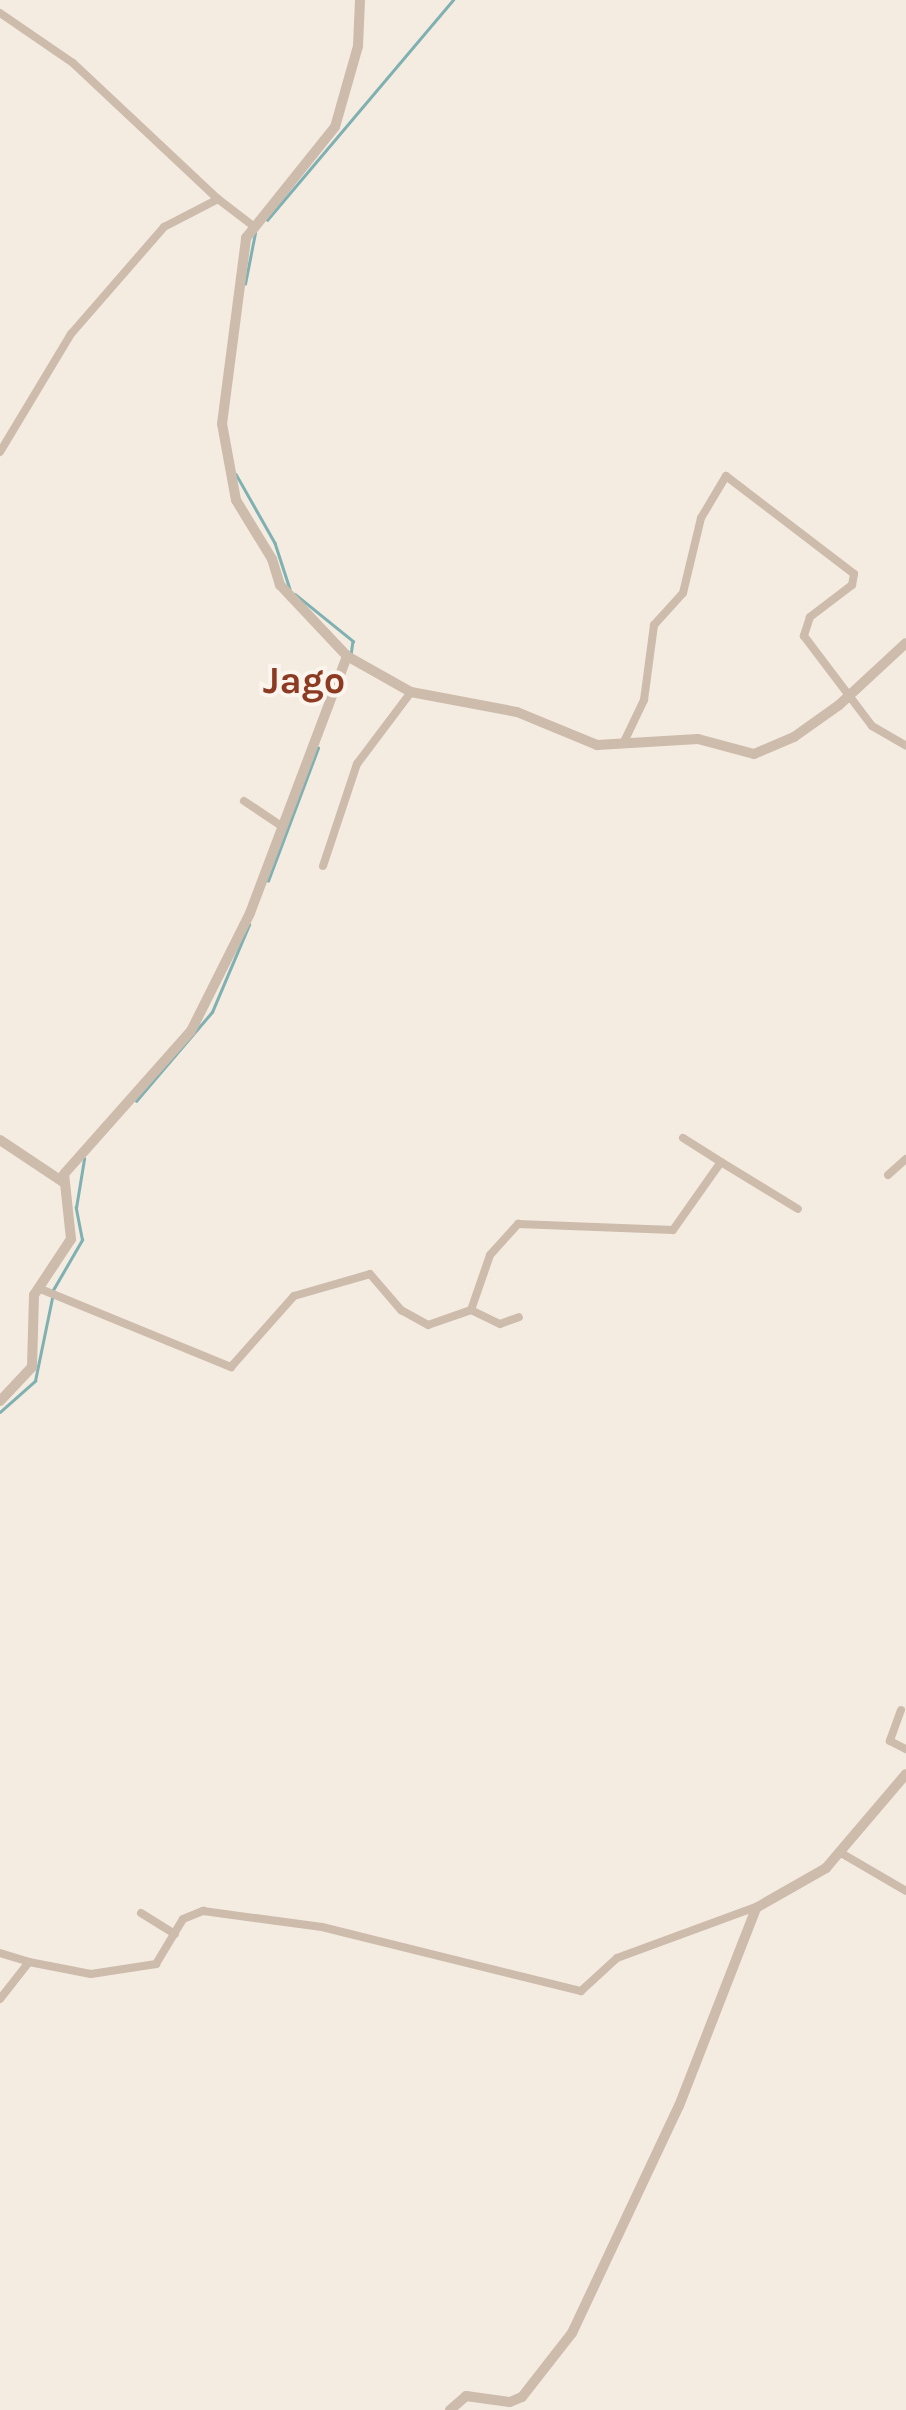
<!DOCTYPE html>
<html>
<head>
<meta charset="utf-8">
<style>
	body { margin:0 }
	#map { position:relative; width:906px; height:2410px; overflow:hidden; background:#f4ebe1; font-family:Karla,sans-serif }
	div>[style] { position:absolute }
	.stream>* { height:2.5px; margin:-1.25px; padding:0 1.25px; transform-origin:1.25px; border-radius:1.25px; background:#7fb0b2 }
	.minor>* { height:8px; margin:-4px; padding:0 4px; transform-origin:4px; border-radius:4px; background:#cdbbac }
	.tertiary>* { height:10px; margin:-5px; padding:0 5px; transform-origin:5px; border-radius:5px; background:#cdbbac }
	span { translate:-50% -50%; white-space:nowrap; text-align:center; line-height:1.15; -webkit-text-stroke:8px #fbf5ee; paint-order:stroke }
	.quarter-label { font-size:38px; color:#8c3b22; font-weight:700 }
</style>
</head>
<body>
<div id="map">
	<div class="stream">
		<div style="left:267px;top:220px;width:288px;rotate:-49.8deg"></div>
		<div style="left:245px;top:284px;width:52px;rotate:-78.9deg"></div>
		<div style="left:236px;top:474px;width:79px;rotate:60.5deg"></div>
		<div style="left:275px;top:543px;width:48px;rotate:71.9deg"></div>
		<div style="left:295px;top:594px;width:75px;rotate:39deg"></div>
		<div style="left:353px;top:641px;width:15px;rotate:98deg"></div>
		<div style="left:268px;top:881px;width:142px;rotate:-69.4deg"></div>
		<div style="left:136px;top:1101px;width:117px;rotate:-49.5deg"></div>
		<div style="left:212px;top:1012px;width:95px;rotate:-67deg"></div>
		<div style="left:53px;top:1290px;width:58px;rotate:-59.9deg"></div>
		<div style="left:82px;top:1240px;width:33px;rotate:-101deg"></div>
		<div style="left:76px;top:1208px;width:50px;rotate:-80.7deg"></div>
		<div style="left:0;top:1412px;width:47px;rotate:-41.5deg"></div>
		<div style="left:35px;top:1381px;width:85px;rotate:-78.4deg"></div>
	</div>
	<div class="minor">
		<div style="left:0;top:13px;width:88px;rotate:34.4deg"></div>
		<div style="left:73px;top:63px;width:199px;rotate:43.2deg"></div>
		<div style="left:0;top:452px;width:138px;rotate:-59deg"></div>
		<div style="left:71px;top:334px;width:142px;rotate:-49deg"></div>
		<div style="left:164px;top:227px;width:61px;rotate:-27.4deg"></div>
		<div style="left:218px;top:199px;width:43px;rotate:37.4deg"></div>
		<div style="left:623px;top:744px;width:49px;rotate:-64.5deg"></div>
		<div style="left:644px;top:700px;width:76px;rotate:-82.4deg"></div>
		<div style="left:654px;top:625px;width:43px;rotate:-47.8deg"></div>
		<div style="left:683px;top:593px;width:77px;rotate:-76.5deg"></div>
		<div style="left:701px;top:518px;width:49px;rotate:-59.2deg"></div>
		<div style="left:726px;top:476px;width:161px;rotate:37.4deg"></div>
		<div style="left:854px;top:574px;width:11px;rotate:100deg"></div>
		<div style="left:852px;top:585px;width:53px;rotate:142.7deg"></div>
		<div style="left:810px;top:617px;width:20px;rotate:108deg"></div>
		<div style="left:804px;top:636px;width:113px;rotate:52.9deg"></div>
		<div style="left:872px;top:726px;width:39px;rotate:30deg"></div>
		<div style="left:244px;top:801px;width:47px;rotate:33.7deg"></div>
		<div style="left:323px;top:866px;width:108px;rotate:-71.6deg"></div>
		<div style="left:357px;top:764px;width:90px;rotate:-53.1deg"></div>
		<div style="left:721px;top:1162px;width:90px;rotate:31.4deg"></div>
		<div style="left:888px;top:1175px;width:24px;rotate:-42deg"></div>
		<div style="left:38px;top:1288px;width:209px;rotate:22.3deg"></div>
		<div style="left:231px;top:1367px;width:95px;rotate:-48.4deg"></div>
		<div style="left:294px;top:1296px;width:79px;rotate:-16.1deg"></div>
		<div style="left:370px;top:1274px;width:48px;rotate:49.3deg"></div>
		<div style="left:401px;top:1310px;width:31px;rotate:29deg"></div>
		<div style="left:428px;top:1325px;width:46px;rotate:-19.2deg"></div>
		<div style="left:471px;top:1310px;width:32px;rotate:26deg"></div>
		<div style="left:500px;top:1324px;width:20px;rotate:-20deg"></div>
		<div style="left:471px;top:1310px;width:58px;rotate:-70.9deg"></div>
		<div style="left:490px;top:1255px;width:42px;rotate:-47.9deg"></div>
		<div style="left:518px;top:1224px;width:155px;rotate:2.2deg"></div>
		<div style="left:673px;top:1230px;width:83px;rotate:-54.8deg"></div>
		<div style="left:721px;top:1162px;width:45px;rotate:-147.7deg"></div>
		<div style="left:901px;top:1710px;width:33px;rotate:110deg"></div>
		<div style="left:890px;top:1741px;width:18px;rotate:27deg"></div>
		<div style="left:841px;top:1853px;width:75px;rotate:30.3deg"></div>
		<div style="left:141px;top:1913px;width:40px;rotate:32deg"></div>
		<div style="left:0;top:1953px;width:30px;rotate:17deg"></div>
		<div style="left:0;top:1999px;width:47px;rotate:-51.9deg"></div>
		<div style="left:29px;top:1962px;width:63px;rotate:11deg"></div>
		<div style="left:91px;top:1974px;width:66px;rotate:-8.7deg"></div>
		<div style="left:156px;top:1964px;width:52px;rotate:-59deg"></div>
		<div style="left:183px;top:1919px;width:22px;rotate:-22deg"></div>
		<div style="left:203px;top:1911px;width:120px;rotate:7.7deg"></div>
		<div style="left:322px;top:1927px;width:267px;rotate:13.9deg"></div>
		<div style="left:581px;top:1991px;width:49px;rotate:-42.5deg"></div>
		<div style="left:617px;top:1958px;width:150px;rotate:-20.2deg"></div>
	</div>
	<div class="tertiary">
		<div style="left:347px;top:656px;width:73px;rotate:29.4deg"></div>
		<div style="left:411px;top:692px;width:108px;rotate:10.7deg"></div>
		<div style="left:517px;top:712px;width:87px;rotate:22.4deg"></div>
		<div style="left:597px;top:745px;width:101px;rotate:-3.4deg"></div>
		<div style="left:698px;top:739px;width:58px;rotate:15deg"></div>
		<div style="left:754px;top:754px;width:43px;rotate:-23deg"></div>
		<div style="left:794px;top:737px;width:55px;rotate:-35.4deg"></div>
		<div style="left:839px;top:705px;width:91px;rotate:-42.8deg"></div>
		<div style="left:0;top:1140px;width:76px;rotate:33.7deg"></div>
		<div style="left:0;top:1401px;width:47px;rotate:-46.7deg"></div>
		<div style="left:32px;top:1367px;width:72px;rotate:-88.4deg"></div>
		<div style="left:34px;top:1295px;width:67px;rotate:-56.5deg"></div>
		<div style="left:71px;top:1239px;width:65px;rotate:-96.1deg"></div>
		<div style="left:64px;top:1174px;width:191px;rotate:-48.4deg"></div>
		<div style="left:191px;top:1031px;width:132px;rotate:-63.4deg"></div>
		<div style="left:250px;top:913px;width:275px;rotate:-69.3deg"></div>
		<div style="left:347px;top:656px;width:98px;rotate:-133.3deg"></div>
		<div style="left:280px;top:585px;width:27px;rotate:-107deg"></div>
		<div style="left:272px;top:559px;width:69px;rotate:-121.4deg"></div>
		<div style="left:236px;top:500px;width:77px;rotate:-100.4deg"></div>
		<div style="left:222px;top:424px;width:188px;rotate:-82.6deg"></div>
		<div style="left:246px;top:238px;width:142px;rotate:-51.3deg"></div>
		<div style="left:335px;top:127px;width:84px;rotate:-74.1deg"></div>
		<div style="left:358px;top:46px;width:46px;rotate:-87.5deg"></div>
		<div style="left:450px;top:2410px;width:21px;rotate:-41deg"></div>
		<div style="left:466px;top:2396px;width:44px;rotate:7.8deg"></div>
		<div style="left:510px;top:2402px;width:13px;rotate:-23deg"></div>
		<div style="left:522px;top:2397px;width:81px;rotate:-52deg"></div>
		<div style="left:572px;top:2333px;width:251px;rotate:-64.8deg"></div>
		<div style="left:679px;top:2106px;width:212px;rotate:-68.7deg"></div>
		<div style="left:756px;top:1908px;width:81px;rotate:-29.7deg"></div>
		<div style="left:826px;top:1868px;width:123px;rotate:-49.6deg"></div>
	</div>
	<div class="quarter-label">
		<span style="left:304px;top:681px">Jago</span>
	</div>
</div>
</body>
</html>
